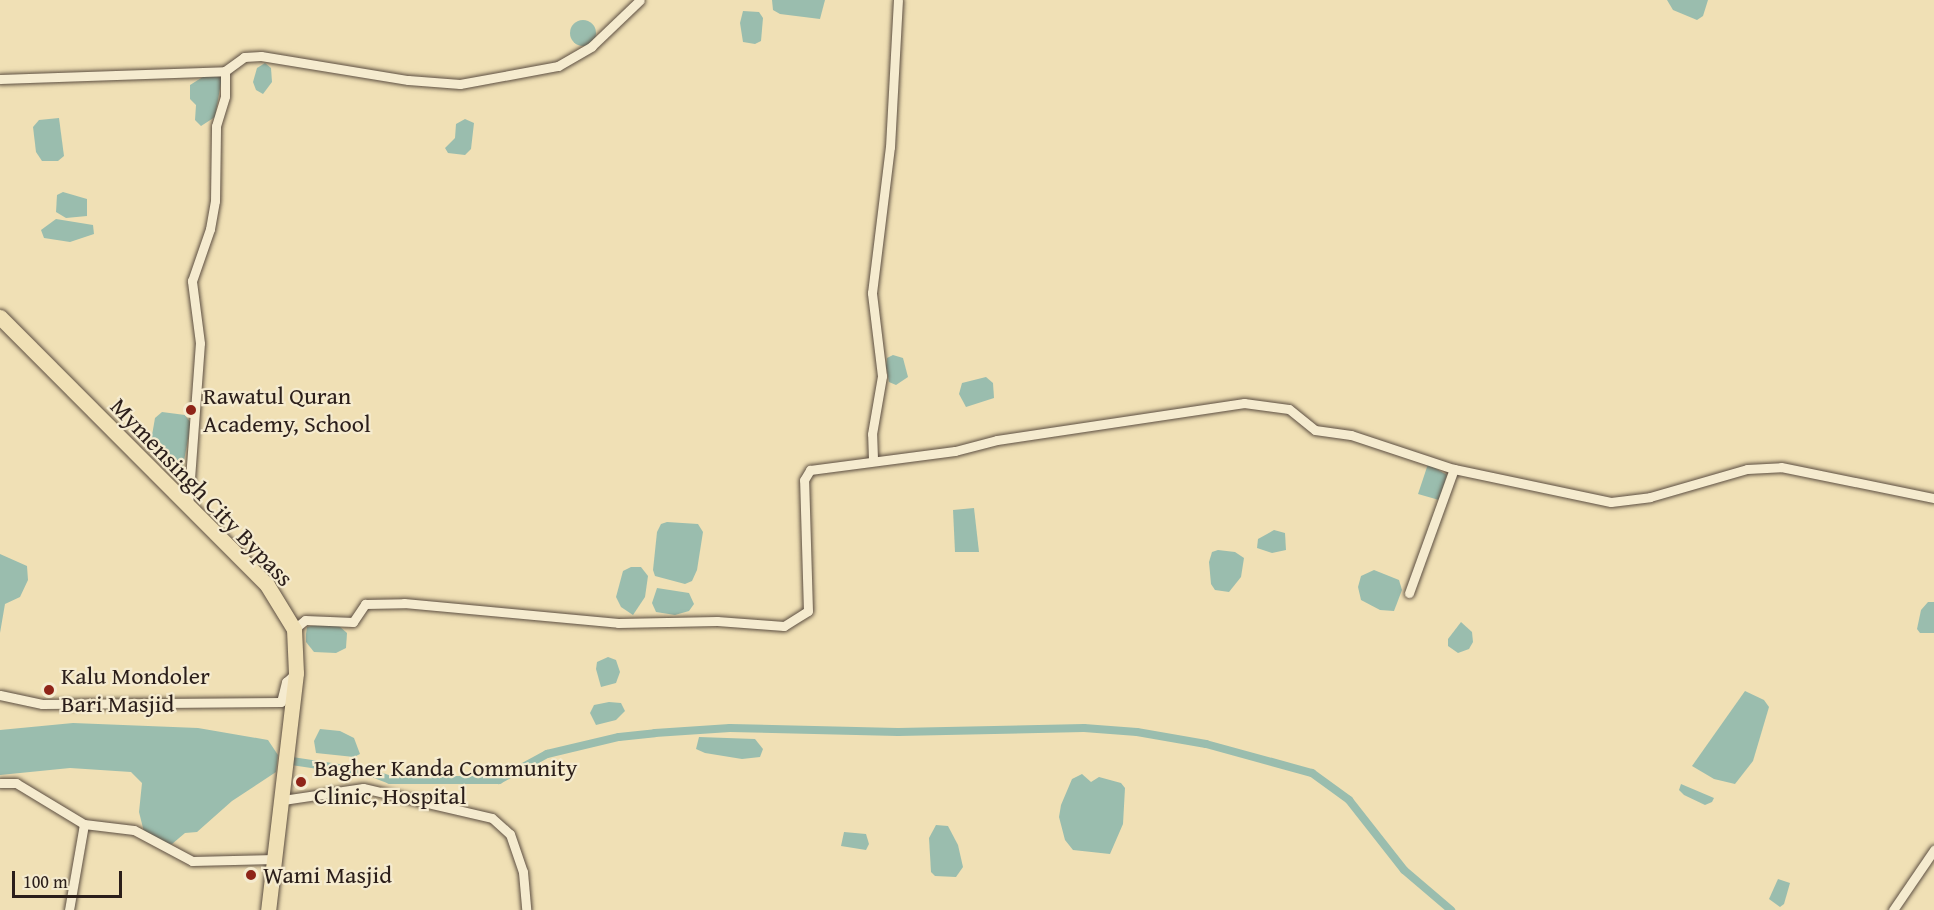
<!DOCTYPE html>
<html>
<head>
<meta charset="utf-8">
<style>
	body { margin:0 }
	#map { position:relative; width:1934px; height:910px; overflow:hidden; background:#f0e0b5; font-family:"Gentium Book Plus",serif }
	div>[style] { position:absolute }
	.water>* { inset:0; background:#9abdae }
	.round { border-radius:50% }
	.canal>* { height:8px; margin:-4px; padding:0 4px; transform-origin:4px; border-radius:4px; background:#9abdae }
	.roads { filter:drop-shadow(0 0 2px #5c4e41) drop-shadow(0 0 2px #5c4e41) }
	.minor>* { height:9px; margin:-4.5px; padding:0 4.5px; transform-origin:4.5px; border-radius:4.5px; background:#f5ebcf }
	.trunk>* { height:15px; margin:-7.5px; padding:0 7.5px; transform-origin:7.5px; border-radius:7.5px; background:#f0e0b5 }
	.dots>* { width:16px; height:16px; translate:-50% -50%; box-sizing:border-box; border:3px solid #f5ebcf; border-radius:50% }
	span { translate:-50% -50%; white-space:nowrap; text-align:center; line-height:1.15; -webkit-text-stroke:4.5px #f5ebcf; paint-order:stroke }
	.poi-label { font-size:24px; color:#2b1e1a }
	.left { translate:0 -50%; text-align:left }
	.street-label { font-size:24px; color:#2b1e1a }
	.scale { position:absolute; left:12px; top:871px; width:110px; height:27px; box-sizing:border-box; border:3px solid #2b1e1a; border-top:0; padding-left:8px; font-size:18px; line-height:21px; white-space:nowrap; color:#2b1e1a; -webkit-text-stroke:4px #f5ebcf; paint-order:stroke }
</style>
</head>
<body>
<div id="map">
	<div class="water">
		<div style="clip-path:polygon(772px 0,825px 0,820px 19px,780px 14px,773px 10px)"></div>
		<div style="clip-path:polygon(1667px 0,1708px 0,1703px 16px,1697px 20px,1673px 10px)"></div>
		<div style="clip-path:polygon(743px 11px,759px 12px,763px 18px,761px 41px,755px 44px,743px 42px,740px 23px)"></div>
		<div class="round" style="left:570px;top:20px;width:26px;height:26px"></div>
		<div style="clip-path:polygon(265px 63px,271px 68px,272px 82px,263px 94px,256px 90px,253px 82px,257px 68px)"></div>
		<div style="clip-path:polygon(206px 75px,222px 77px,215px 117px,201px 126px,195px 120px,196px 105px,190px 99px,190px 85px)"></div>
		<div style="clip-path:polygon(59px 118px,64px 156px,58px 161px,42px 161px,36px 152px,33px 127px,39px 120px)"></div>
		<div style="clip-path:polygon(465px 119px,474px 123px,471px 149px,465px 155px,448px 153px,445px 148px,455px 138px,456px 124px)"></div>
		<div style="clip-path:polygon(63px 192px,87px 199px,87px 216px,66px 218px,56px 212px,57px 195px)"></div>
		<div style="clip-path:polygon(56px 219px,93px 225px,94px 234px,70px 242px,44px 238px,41px 230px)"></div>
		<div style="clip-path:polygon(893px 355px,903px 358px,908px 377px,896px 385px,889px 382px,886px 366px,887px 358px)"></div>
		<div style="clip-path:polygon(986px 377px,993px 383px,994px 398px,966px 407px,959px 394px,962px 383px)"></div>
		<div style="clip-path:polygon(162px 412px,185px 415px,191px 423px,183px 466px,173px 464px,151px 441px,155px 418px)"></div>
		<div style="clip-path:polygon(1428px 464px,1447px 475px,1439px 500px,1418px 494px)"></div>
		<div style="clip-path:polygon(974px 508px,979px 552px,955px 552px,953px 510px)"></div>
		<div style="clip-path:polygon(667px 522px,698px 524px,703px 532px,697px 570px,692px 581px,685px 584px,655px 576px,653px 570px,657px 532px,661px 524px)"></div>
		<div style="clip-path:polygon(1274px 530px,1285px 533px,1286px 550px,1272px 553px,1257px 548px,1258px 539px)"></div>
		<div style="clip-path:polygon(1218px 550px,1235px 552px,1244px 558px,1241px 577px,1229px 592px,1215px 590px,1211px 584px,1209px 562px,1212px 552px)"></div>
		<div style="clip-path:polygon(0 554px,27px 566px,28px 580px,20px 597px,5px 604px,0 633px)"></div>
		<div style="clip-path:polygon(631px 567px,641px 567px,648px 576px,645px 597px,633px 615px,621px 607px,616px 597px,623px 571px)"></div>
		<div style="clip-path:polygon(1374px 570px,1399px 580px,1402px 590px,1394px 611px,1380px 610px,1361px 600px,1358px 587px,1361px 576px)"></div>
		<div style="clip-path:polygon(657px 588px,689px 593px,694px 604px,689px 611px,675px 615px,656px 612px,652px 603px)"></div>
		<div style="clip-path:polygon(1928px 602px,1934px 602px,1934px 633px,1920px 633px,1917px 629px,1921px 610px)"></div>
		<div style="clip-path:polygon(1461px 622px,1472px 632px,1473px 642px,1469px 649px,1458px 653px,1448px 646px,1448px 639px)"></div>
		<div style="clip-path:polygon(315px 625px,339px 626px,347px 633px,346px 648px,336px 653px,314px 652px,306px 642px,306px 634px,307px 627px)"></div>
		<div style="clip-path:polygon(608px 657px,616px 660px,620px 672px,616px 683px,601px 687px,596px 669px,597px 662px)"></div>
		<div style="clip-path:polygon(1745px 691px,1764px 700px,1769px 707px,1753px 761px,1735px 784px,1714px 779px,1692px 766px)"></div>
		<div style="clip-path:polygon(609px 702px,621px 703px,625px 711px,616px 720px,596px 725px,590px 713px,594px 705px)"></div>
		<div style="clip-path:polygon(73px 723px,198px 728px,268px 740px,278px 755px,276px 772px,232px 801px,197px 832px,185px 833px,172px 844px,163px 843px,144px 832px,139px 812px,142px 783px,131px 772px,70px 768px,0 775px,0 730px)"></div>
		<div style="clip-path:polygon(320px 729px,340px 731px,354px 738px,360px 754px,354px 757px,316px 753px,314px 741px)"></div>
		<div style="clip-path:polygon(699px 737px,755px 739px,763px 749px,760px 757px,742px 759px,705px 753px,696px 749px)"></div>
		<div style="clip-path:polygon(1082px 774px,1091px 782px,1099px 777px,1121px 783px,1125px 788px,1123px 824px,1110px 854px,1073px 850px,1065px 840px,1059px 817px,1061px 805px,1072px 779px)"></div>
		<div style="clip-path:polygon(1681px 784px,1714px 798px,1712px 802px,1705px 805px,1684px 795px,1679px 790px)"></div>
		<div style="clip-path:polygon(936px 825px,948px 826px,958px 845px,963px 867px,956px 877px,935px 876px,931px 872px,929px 838px)"></div>
		<div style="clip-path:polygon(844px 832px,866px 834px,869px 844px,866px 850px,841px 846px)"></div>
		<div style="clip-path:polygon(1778px 879px,1790px 883px,1784px 904px,1780px 907px,1769px 899px)"></div>
	</div>
	<div class="canal">
		<div style="left:285px;top:760px;width:88px;rotate:8.5deg"></div>
		<div style="left:372px;top:773px;width:19px;rotate:21deg"></div>
		<div style="left:390px;top:780px;width:109px"></div>
		<div style="left:499px;top:780px;width:55px;rotate:-28.4deg"></div>
		<div style="left:547px;top:754px;width:74px;rotate:-13.3deg"></div>
		<div style="left:619px;top:737px;width:36px;rotate:-6deg"></div>
		<div style="left:655px;top:733px;width:75px;rotate:-3.8deg"></div>
		<div style="left:730px;top:728px;width:168px;rotate:1.4deg"></div>
		<div style="left:898px;top:732px;width:186px;rotate:-1.2deg"></div>
		<div style="left:1084px;top:728px;width:53px;rotate:4.3deg"></div>
		<div style="left:1137px;top:732px;width:70px;rotate:9.9deg"></div>
		<div style="left:1206px;top:744px;width:110px;rotate:15.3deg"></div>
		<div style="left:1312px;top:773px;width:46px;rotate:36.1deg"></div>
		<div style="left:1349px;top:800px;width:89px;rotate:51.8deg"></div>
		<div style="left:1404px;top:870px;width:62px;rotate:40.4deg"></div>
	</div>
	<div class="roads">
		<div class="minor">
			<div style="left:0;top:79px;width:225px;rotate:-2deg"></div>
			<div style="left:225px;top:71px;width:24px;rotate:-36deg"></div>
			<div style="left:244px;top:57px;width:17px;rotate:-3deg"></div>
			<div style="left:261px;top:56px;width:149px;rotate:9.3deg"></div>
			<div style="left:408px;top:80px;width:52px;rotate:4.4deg"></div>
			<div style="left:460px;top:84px;width:100px;rotate:-10.4deg"></div>
			<div style="left:558px;top:66px;width:39px;rotate:-30deg"></div>
			<div style="left:592px;top:46px;width:66px;rotate:-43.8deg"></div>
			<div style="left:873px;top:459px;width:25px;rotate:-92deg"></div>
			<div style="left:872px;top:434px;width:59px;rotate:-80.2deg"></div>
			<div style="left:882px;top:376px;width:84px;rotate:-96.9deg"></div>
			<div style="left:872px;top:293px;width:147px;rotate:-83deg"></div>
			<div style="left:890px;top:147px;width:147px;rotate:-86.9deg"></div>
			<div style="left:188px;top:506px;width:163px;rotate:-85.8deg"></div>
			<div style="left:200px;top:343px;width:63px;rotate:-97.4deg"></div>
			<div style="left:192px;top:281px;width:55px;rotate:-70.9deg"></div>
			<div style="left:210px;top:229px;width:28px;rotate:-80deg"></div>
			<div style="left:215px;top:201px;width:75px;rotate:-89.2deg"></div>
			<div style="left:216px;top:126px;width:31px;rotate:-73deg"></div>
			<div style="left:225px;top:96px;width:25px;rotate:-90deg"></div>
			<div style="left:1409px;top:593px;width:132px;rotate:-70.1deg"></div>
			<div style="left:294px;top:629px;width:14px;rotate:-39deg"></div>
			<div style="left:305px;top:620px;width:48px;rotate:2.4deg"></div>
			<div style="left:353px;top:622px;width:22px;rotate:-56deg"></div>
			<div style="left:365px;top:604px;width:39px;rotate:-1deg"></div>
			<div style="left:404px;top:603px;width:215px;rotate:5.3deg"></div>
			<div style="left:618px;top:623px;width:99px;rotate:-1.2deg"></div>
			<div style="left:717px;top:621px;width:67px;rotate:4.3deg"></div>
			<div style="left:784px;top:626px;width:28px;rotate:-32deg"></div>
			<div style="left:808px;top:611px;width:131px;rotate:-91.7deg"></div>
			<div style="left:804px;top:480px;width:12px;rotate:-59deg"></div>
			<div style="left:810px;top:470px;width:146px;rotate:-7.5deg"></div>
			<div style="left:955px;top:451px;width:43px;rotate:-14.7deg"></div>
			<div style="left:997px;top:440px;width:250px;rotate:-8.5deg"></div>
			<div style="left:1244px;top:403px;width:45px;rotate:7.6deg"></div>
			<div style="left:1289px;top:409px;width:33px;rotate:39deg"></div>
			<div style="left:1315px;top:430px;width:36px;rotate:8deg"></div>
			<div style="left:1351px;top:435px;width:108px;rotate:18.3deg"></div>
			<div style="left:1454px;top:469px;width:160px;rotate:11.9deg"></div>
			<div style="left:1611px;top:502px;width:39px;rotate:-7deg"></div>
			<div style="left:1650px;top:497px;width:101px;rotate:-16.1deg"></div>
			<div style="left:1747px;top:469px;width:34px;rotate:-3deg"></div>
			<div style="left:1781px;top:467px;width:156px;rotate:11.5deg"></div>
			<div style="left:0;top:695px;width:43px;rotate:12.1deg"></div>
			<div style="left:42px;top:704px;width:239px;rotate:-0.5deg"></div>
			<div style="left:281px;top:702px;width:21px;rotate:-76deg"></div>
			<div style="left:286px;top:682px;width:13px;rotate:-42deg"></div>
			<div style="left:0;top:783px;width:16px"></div>
			<div style="left:16px;top:783px;width:79px;rotate:31.1deg"></div>
			<div style="left:84px;top:824px;width:50px;rotate:6.8deg"></div>
			<div style="left:134px;top:830px;width:66px;rotate:28.1deg"></div>
			<div style="left:192px;top:861px;width:83px;rotate:-1.4deg"></div>
			<div style="left:283px;top:800px;width:81px;rotate:-8.5deg"></div>
			<div style="left:363px;top:788px;width:132px;rotate:13.1deg"></div>
			<div style="left:492px;top:818px;width:24px;rotate:42deg"></div>
			<div style="left:510px;top:834px;width:40px;rotate:71.1deg"></div>
			<div style="left:523px;top:872px;width:38px;rotate:85deg"></div>
			<div style="left:69px;top:910px;width:87px;rotate:-80.1deg"></div>
			<div style="left:1893px;top:910px;width:73px;rotate:-55.7deg"></div>
		</div>
		<div class="trunk">
			<div style="left:0;top:317px;width:378px;rotate:45.1deg"></div>
			<div style="left:267px;top:585px;width:52px;rotate:58.5deg"></div>
			<div style="left:294px;top:629px;width:44px;rotate:87.4deg"></div>
			<div style="left:296px;top:673px;width:239px;rotate:96.7deg"></div>
		</div>
	</div>
	<div class="dots">
		<div style="left:191px;top:410px;background:#8f2418"></div>
		<div style="left:49px;top:690px;background:#8f2418"></div>
		<div style="left:301px;top:782px;background:#8f2418"></div>
		<div style="left:251px;top:875px;background:#8f2418"></div>
	</div>
	<div class="poi-label">
		<span class="left" style="left:203px;top:410px">Rawatul Quran<br>Academy, School</span>
		<span class="left" style="left:61px;top:690px">Kalu Mondoler<br>Bari Masjid</span>
		<span class="left" style="left:314px;top:782px">Bagher Kanda Community<br>Clinic, Hospital</span>
		<span class="left" style="left:263px;top:875px">Wami Masjid</span>
	</div>
	<div class="street-label">
		<span style="left:202px;top:492px;rotate:46deg">Mymensingh City Bypass</span>
	</div>
	<div class="scale">100 m</div>
</div>
</body>
</html>
